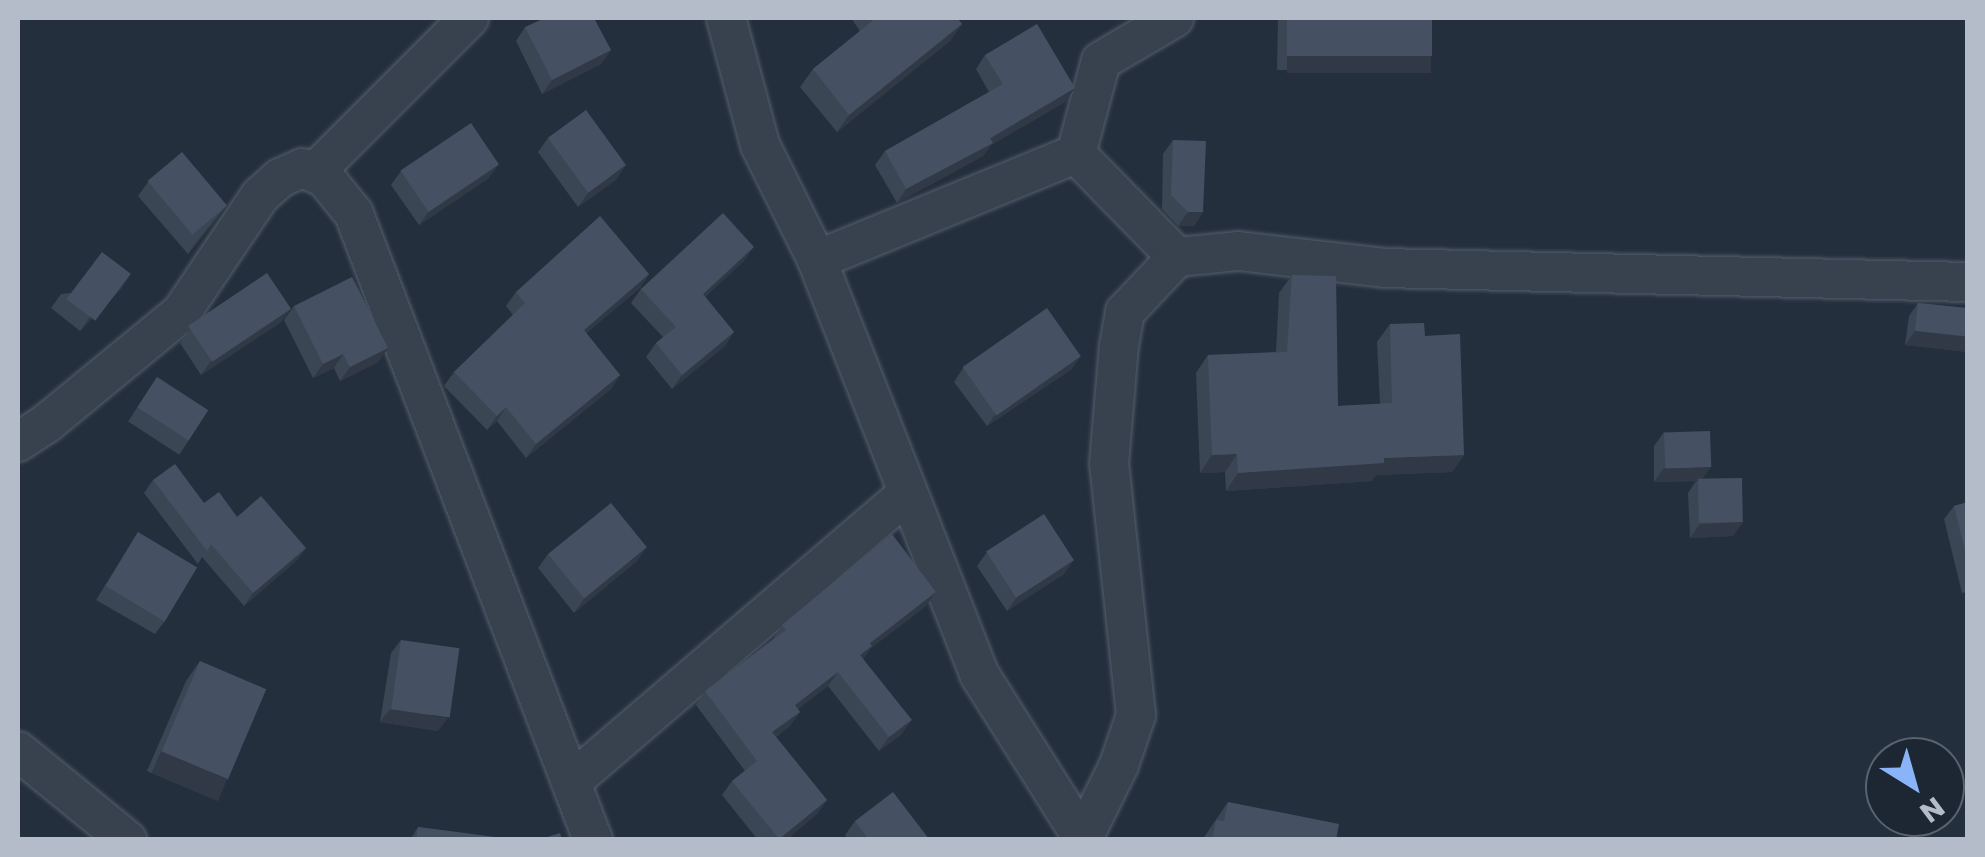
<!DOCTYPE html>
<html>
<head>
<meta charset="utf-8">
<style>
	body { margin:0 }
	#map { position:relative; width:1985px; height:857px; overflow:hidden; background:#242f3e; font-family:Poppins,sans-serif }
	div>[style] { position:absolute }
	.roads { filter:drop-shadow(0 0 2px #565f6c) drop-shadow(0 0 2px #565f6c) }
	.minor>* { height:38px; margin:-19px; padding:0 19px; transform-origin:19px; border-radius:19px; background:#38414e }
	.wall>* { inset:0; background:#3b4654; transform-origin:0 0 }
	.shaded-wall>* { inset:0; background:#303945; transform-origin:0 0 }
	.building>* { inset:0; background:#455162; transform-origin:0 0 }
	span { translate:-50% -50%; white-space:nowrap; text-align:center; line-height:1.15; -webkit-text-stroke:8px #1d2633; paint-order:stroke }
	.frame { position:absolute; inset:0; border:20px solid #b4bcc9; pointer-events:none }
	.north { position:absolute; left:1865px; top:737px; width:100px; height:100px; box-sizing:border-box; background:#1d2633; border:2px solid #59626f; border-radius:50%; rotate:143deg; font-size:28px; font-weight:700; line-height:40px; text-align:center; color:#b4bcc9 }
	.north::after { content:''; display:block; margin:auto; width:35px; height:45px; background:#8ab4f8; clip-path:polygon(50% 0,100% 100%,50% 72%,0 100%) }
</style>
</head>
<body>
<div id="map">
	<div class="roads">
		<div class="minor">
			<div style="left:726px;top:18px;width:131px;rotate:75deg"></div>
			<div style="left:760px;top:145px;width:128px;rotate:63.6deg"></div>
			<div style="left:817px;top:260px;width:445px;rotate:68.6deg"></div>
			<div style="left:979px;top:674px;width:193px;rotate:57.7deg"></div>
			<div style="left:1076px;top:154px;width:96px;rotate:-75deg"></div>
			<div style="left:1101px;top:61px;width:85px;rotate:-30.5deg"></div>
			<div style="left:315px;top:172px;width:218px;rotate:-45deg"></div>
			<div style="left:817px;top:260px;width:280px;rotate:-22.3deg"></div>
			<div style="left:1076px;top:154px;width:144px;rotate:45.6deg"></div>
			<div style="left:18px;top:442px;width:35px;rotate:-33deg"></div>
			<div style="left:47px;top:423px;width:173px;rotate:-39.4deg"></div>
			<div style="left:181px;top:313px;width:141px;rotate:-56deg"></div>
			<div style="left:260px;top:196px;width:27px;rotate:-42deg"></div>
			<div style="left:280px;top:178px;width:24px;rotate:-24deg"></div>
			<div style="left:302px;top:168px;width:25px;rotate:23deg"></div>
			<div style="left:325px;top:178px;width:46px;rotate:51.1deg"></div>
			<div style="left:354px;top:214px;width:670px;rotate:69.1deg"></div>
			<div style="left:18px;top:751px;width:141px;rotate:39.2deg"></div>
			<div style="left:571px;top:782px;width:441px;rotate:-40.6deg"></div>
			<div style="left:1082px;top:840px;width:84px;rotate:-63.7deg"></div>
			<div style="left:1119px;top:765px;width:53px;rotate:-71.2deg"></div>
			<div style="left:1136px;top:715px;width:252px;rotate:-96.1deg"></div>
			<div style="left:1109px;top:464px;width:118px;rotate:-85.2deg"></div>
			<div style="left:1119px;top:346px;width:35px;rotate:-80deg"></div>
			<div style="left:1125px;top:312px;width:76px;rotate:-46.6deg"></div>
			<div style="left:1177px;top:257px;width:61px;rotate:-5.6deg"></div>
			<div style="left:1238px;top:251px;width:147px;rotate:6.6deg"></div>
			<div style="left:1384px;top:268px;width:584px;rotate:1.37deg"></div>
		</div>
	</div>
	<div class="wall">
		<div style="clip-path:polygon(851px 18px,957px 18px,962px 24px,950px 41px,837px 132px,800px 87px,813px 69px,860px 31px)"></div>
		<div style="clip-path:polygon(1278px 18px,1432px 18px,1431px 56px,1422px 70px,1277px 70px)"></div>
		<div style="clip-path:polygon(525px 27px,611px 50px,601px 64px,542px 94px,516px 41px)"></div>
		<div style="clip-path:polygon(985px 55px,1075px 88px,1065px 102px,991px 145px,983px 156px,897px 203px,875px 165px,885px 151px,989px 92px,976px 69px)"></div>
		<div style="clip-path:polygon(548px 138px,617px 179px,578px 207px,538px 152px)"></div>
		<div style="clip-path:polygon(1173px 140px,1203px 212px,1194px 226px,1178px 226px,1162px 209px,1163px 154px)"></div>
		<div style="clip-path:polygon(401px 171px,489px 178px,419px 225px,391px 185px)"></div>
		<div style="clip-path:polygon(148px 182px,227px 205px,188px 254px,138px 196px)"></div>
		<div style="clip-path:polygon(744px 261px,705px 297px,734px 332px,725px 346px,672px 389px,646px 357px,656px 343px,663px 337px,631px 303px,641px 289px)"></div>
		<div style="clip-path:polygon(649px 274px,640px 288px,586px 333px,620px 375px,611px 389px,526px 458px,497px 421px,487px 430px,444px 386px,454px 372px,513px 315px,506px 306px,516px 292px)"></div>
		<div style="clip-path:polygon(1292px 275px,1338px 406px,1380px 404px,1377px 342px,1390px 324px,1425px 336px,1464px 455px,1452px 472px,1376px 475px,1372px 481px,1226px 491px,1225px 472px,1200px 473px,1196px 373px,1208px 355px,1276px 352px,1279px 293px)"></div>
		<div style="clip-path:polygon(122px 288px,80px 331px,51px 308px,61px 294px)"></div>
		<div style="clip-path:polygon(1918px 303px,1968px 308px,1968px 352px,1905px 345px,1909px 316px)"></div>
		<div style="clip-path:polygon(294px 306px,388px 348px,378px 362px,340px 381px,334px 368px,313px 378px,284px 320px)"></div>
		<div style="clip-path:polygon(291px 309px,281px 322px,201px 375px,180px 343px,190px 329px)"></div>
		<div style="clip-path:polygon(963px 368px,1072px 369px,987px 426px,954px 382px)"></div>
		<div style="left:157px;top:377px;width:61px;height:53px;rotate:33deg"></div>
		<div style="clip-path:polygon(1664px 432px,1703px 479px,1743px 522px,1733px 536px,1690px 538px,1688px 493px,1696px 481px,1654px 482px,1654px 446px)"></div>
		<div style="clip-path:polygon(153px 480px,237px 517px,306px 548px,297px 560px,244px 606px,202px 557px,198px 564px,144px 493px)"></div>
		<div style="clip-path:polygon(1968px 502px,1968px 592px,1962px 593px,1944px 519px,1954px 506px)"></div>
		<div style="clip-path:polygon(138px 532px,165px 621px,155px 634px,96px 600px)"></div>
		<div style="clip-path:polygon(987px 552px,1064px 574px,1007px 611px,977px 566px)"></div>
		<div style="clip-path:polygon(548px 554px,637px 561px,574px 613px,538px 568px)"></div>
		<div style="clip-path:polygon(926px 606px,871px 648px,863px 659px,902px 734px,879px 751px,828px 686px,798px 709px,800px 712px,790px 726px,776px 737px,827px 800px,817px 814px,786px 840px,758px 840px,722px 795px,732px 781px,745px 771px,696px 705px,705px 691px,773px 639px,782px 625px)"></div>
		<div style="clip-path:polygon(401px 640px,438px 731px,380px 722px,391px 653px)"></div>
		<div style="clip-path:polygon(200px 661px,213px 799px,147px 771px,186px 681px)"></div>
		<div style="clip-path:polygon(1228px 802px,1336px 840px,1202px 840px)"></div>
		<div style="clip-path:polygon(855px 821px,929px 839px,849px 840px,845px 835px)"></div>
		<div style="clip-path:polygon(418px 827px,518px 840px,410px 840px)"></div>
	</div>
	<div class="shaded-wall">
		<div style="clip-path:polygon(962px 24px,950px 41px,837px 132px,849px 115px)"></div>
		<div style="clip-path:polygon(611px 50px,601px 64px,542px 94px,552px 80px)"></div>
		<div style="left:1287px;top:56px;width:144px;height:17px"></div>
		<div style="clip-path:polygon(1075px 88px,1065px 102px,991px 145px,983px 156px,897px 203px,906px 189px)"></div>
		<div style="clip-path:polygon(499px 164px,489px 178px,419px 225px,429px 211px)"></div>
		<div style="clip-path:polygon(626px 165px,617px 179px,578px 207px,588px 193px)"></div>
		<div style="clip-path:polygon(227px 205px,217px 219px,188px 254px,198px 240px)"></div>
		<div style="clip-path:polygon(1188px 212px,1203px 212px,1194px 226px,1178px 226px)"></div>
		<div style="clip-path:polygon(754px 247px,744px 261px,693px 308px,703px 294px)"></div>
		<div style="clip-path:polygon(131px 274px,122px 288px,80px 331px,90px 317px)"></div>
		<div style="clip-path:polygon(649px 274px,640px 288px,574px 344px,584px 330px)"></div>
		<div style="clip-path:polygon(291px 309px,281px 322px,201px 375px,211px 361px)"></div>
		<div style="clip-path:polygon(1915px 331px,1968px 337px,1968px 352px,1905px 345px)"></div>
		<div style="clip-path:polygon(734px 332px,725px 346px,672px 389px,682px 375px)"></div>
		<div style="clip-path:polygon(388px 348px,378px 362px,340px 381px,350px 367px)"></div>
		<div style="clip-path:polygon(343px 354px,334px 368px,313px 378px,323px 364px)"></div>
		<div style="clip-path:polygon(1081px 356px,1072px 369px,987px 426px,997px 412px)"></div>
		<div style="clip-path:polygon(620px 375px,611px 389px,526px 458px,536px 444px)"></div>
		<div style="clip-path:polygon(506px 407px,497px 421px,487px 430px,497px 416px)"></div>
		<div style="clip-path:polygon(1237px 454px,1225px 472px,1200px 473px,1212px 455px)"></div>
		<div style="clip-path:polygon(1464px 455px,1452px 472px,1376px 475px,1372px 481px,1226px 491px,1238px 473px,1384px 458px)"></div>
		<div style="clip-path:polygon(1711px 467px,1701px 481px,1654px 482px,1664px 468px)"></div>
		<div style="clip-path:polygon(1743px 522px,1733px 536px,1690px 538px,1700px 524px)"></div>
		<div style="clip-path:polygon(647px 547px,637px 561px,574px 613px,584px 599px)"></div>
		<div style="clip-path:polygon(306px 548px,297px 560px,244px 606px,253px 593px)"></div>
		<div style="clip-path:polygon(1074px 560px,1064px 574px,1007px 611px,1017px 597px)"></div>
		<div style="clip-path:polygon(936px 592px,926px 606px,871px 648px,863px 660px,851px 669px,870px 643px)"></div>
		<div style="clip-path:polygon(838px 672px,828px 686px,785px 719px,795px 705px)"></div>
		<div style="clip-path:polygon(390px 709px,448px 718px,438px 731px,380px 722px)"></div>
		<div style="clip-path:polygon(800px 712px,790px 726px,762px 746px,772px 732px)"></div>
		<div style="clip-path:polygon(912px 720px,902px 734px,879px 751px,889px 737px)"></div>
		<div style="left:161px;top:751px;width:72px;height:24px;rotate:23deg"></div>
		<div style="clip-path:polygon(827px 800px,817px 814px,786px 840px,778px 840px)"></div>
	</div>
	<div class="building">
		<div style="clip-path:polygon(545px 18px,594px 18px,611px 50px,552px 80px,525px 27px)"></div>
		<div style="clip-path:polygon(876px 18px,957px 18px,962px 24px,849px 115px,813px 69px)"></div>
		<div style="left:1287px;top:18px;width:145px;height:38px"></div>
		<div style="clip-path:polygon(1037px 24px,1075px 88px,990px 138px,993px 143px,906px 189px,885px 151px,1003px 84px,985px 55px)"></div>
		<div style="left:586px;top:110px;width:68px;height:47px;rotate:54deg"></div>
		<div style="left:471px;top:123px;width:50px;height:85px;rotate:56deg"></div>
		<div style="clip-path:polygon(1173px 140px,1206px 141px,1203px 212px,1188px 212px,1171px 195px)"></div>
		<div style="left:182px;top:152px;width:70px;height:45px;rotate:50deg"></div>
		<div style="clip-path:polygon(723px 213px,754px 247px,703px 294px,734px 332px,682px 375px,656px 343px,676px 327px,641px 289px)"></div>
		<div style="clip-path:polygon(600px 216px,649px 274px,584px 330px,620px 375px,536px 444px,506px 407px,497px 416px,454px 372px,525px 303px,516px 292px)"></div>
		<div style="left:102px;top:252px;width:36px;height:59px;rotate:37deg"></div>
		<div style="left:267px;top:273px;width:43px;height:95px;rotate:56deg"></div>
		<div style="clip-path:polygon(1292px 275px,1336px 276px,1338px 406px,1392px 403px,1390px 324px,1424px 323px,1425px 336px,1460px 334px,1464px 455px,1384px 458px,1384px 463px,1238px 473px,1237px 454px,1212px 455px,1208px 355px,1287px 352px)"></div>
		<div style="clip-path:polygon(352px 277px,388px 348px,350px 367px,343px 354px,323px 364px,294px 306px)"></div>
		<div style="left:1918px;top:303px;width:50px;height:28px;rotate:6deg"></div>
		<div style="left:1047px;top:308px;width:59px;height:103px;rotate:55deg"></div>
		<div style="left:157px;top:377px;width:61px;height:36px;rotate:33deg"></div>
		<div style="left:1710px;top:431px;width:36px;height:46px;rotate:88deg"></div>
		<div style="clip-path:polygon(175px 464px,204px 503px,219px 492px,237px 517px,261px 496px,306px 548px,253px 593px,211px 544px,207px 551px,153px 480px)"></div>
		<div style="left:1742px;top:478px;width:44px;height:44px;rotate:89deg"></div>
		<div style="clip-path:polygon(1968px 502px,1968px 562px,1954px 506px)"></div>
		<div style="left:611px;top:503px;width:57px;height:81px;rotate:51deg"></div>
		<div style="left:1044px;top:514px;width:55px;height:69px;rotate:57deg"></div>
		<div style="left:138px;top:532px;width:69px;height:63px;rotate:31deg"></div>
		<div style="clip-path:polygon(892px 534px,936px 592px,870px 643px,872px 646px,860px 655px,912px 720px,889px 737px,838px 672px,795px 705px,800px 712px,772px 732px,827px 800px,779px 839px,732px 781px,757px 761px,705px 691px,786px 630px,782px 625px)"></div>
		<div style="left:401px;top:640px;width:59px;height:70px;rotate:8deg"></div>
		<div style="left:200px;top:661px;width:72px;height:98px;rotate:23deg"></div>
		<div style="clip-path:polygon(893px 792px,929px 839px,928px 840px,869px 840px,855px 821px)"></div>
		<div style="clip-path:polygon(1228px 802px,1339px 824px,1336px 840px,1212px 840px,1216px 820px,1224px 821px)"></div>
		<div style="clip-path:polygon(418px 827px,518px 840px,416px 840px)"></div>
		<div style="clip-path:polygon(560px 833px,562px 840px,538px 840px)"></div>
	</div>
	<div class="frame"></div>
	<div class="north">N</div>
</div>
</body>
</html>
